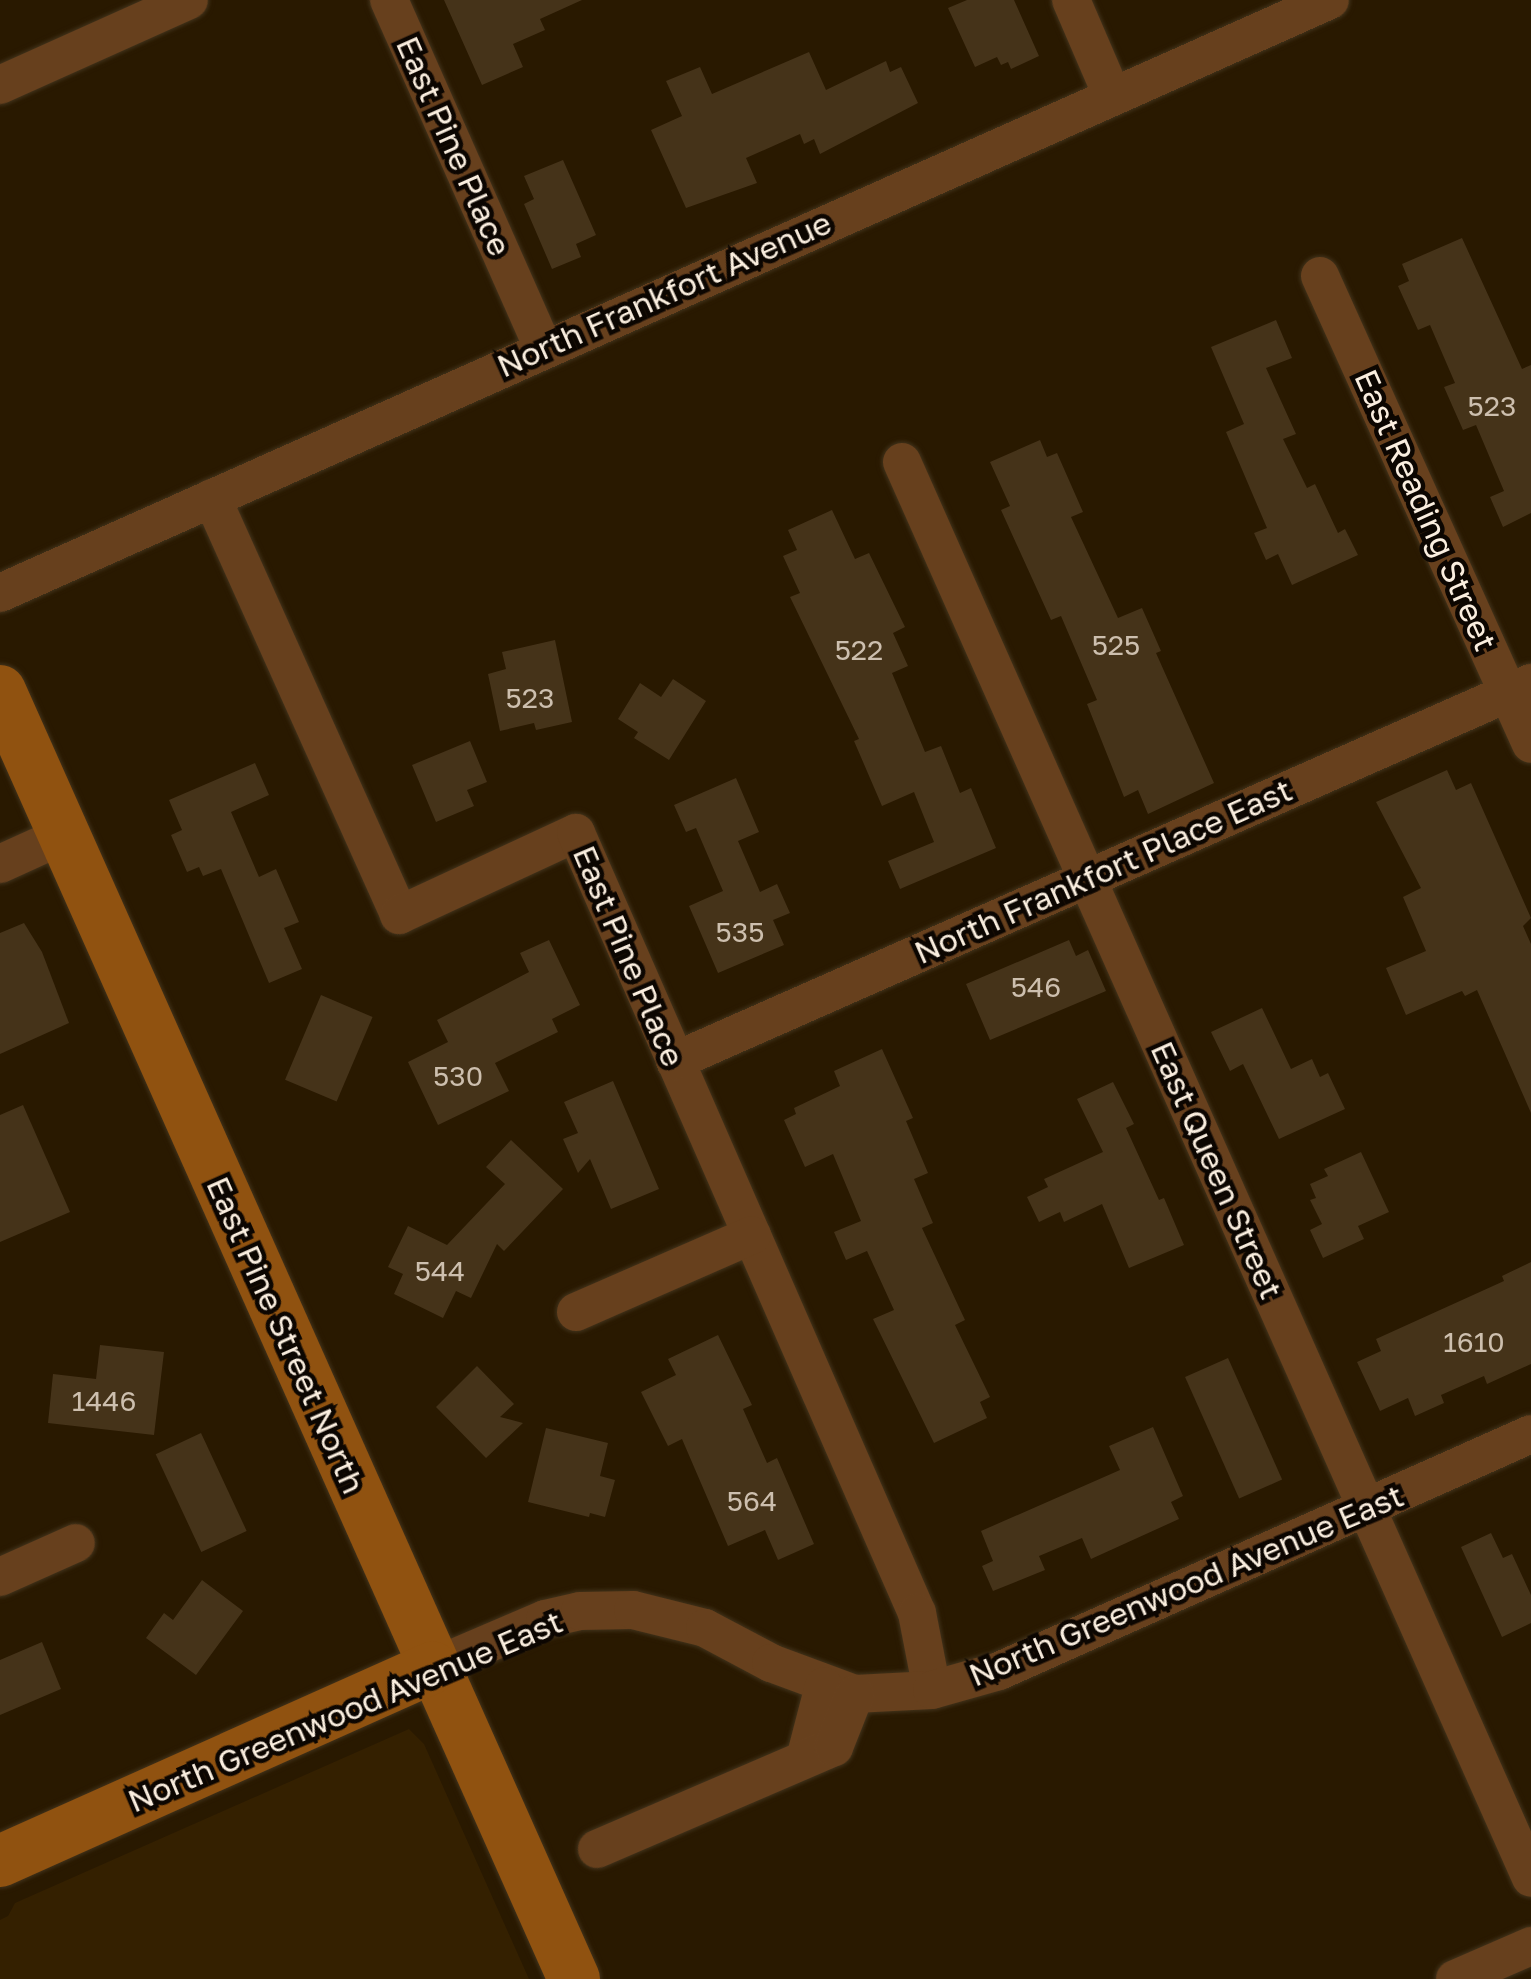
<!DOCTYPE html>
<html>
<head>
<meta charset="utf-8">
<style>
	body { margin:0 }
	#map { position:relative; width:1531px; height:1979px; overflow:hidden; background:#291900; font-family:"Golos Text",sans-serif }
	div>[style] { position:absolute }
	.built>* { inset:0; background:#342000 }
	.building>* { inset:0; background:#453319; transform-origin:0 0 }
	.roads { filter:drop-shadow(0 0 2px #42331b) drop-shadow(0 0 2px #42331b) }
	.street>* { height:38px; margin:-19px; padding:0 19px; transform-origin:19px; border-radius:19px; background:#67401d }
	.secondary>* { height:52px; margin:-26px; padding:0 26px; transform-origin:26px; border-radius:26px; background:#905210 }
	span { translate:-50% -50%; white-space:nowrap; text-align:center; line-height:1.15; -webkit-text-stroke:9px #0c0601; paint-order:stroke }
	.number-label { font-size:28px; color:#cdbfae }
	.number-label span { -webkit-text-stroke-width:0 }
	.street-label { font-size:32px; color:#faeedf }
</style>
</head>
<body>
<div id="map">
	<div class="built">
		<div style="clip-path:polygon(409px 1729px,424px 1744px,529px 1979px,0 1979px,0 1920px,8px 1916px,15px 1903px)"></div>
	</div>
	<div class="building">
		<div style="clip-path:polygon(444px 0,582px 0,540px 19px,545px 30px,513px 44px,523px 67px,482px 85px)"></div>
		<div style="clip-path:polygon(967px 0,1014px 0,1039px 56px,1011px 69px,1008px 62px,1001px 65px,997px 57px,975px 67px,948px 8px)"></div>
		<div style="clip-path:polygon(809px 52px,826px 90px,886px 61px,890px 72px,901px 67px,918px 103px,820px 154px,814px 139px,804px 144px,800px 134px,746px 158px,757px 183px,686px 208px,651px 130px,682px 116px,666px 81px,700px 67px,712px 94px)"></div>
		<div style="clip-path:polygon(563px 160px,596px 235px,576px 244px,581px 257px,552px 269px,524px 204px,534px 199px,524px 176px)"></div>
		<div style="clip-path:polygon(1462px 238px,1522px 369px,1531px 365px,1531px 513px,1503px 527px,1490px 497px,1504px 491px,1476px 425px,1463px 430px,1444px 387px,1455px 383px,1430px 325px,1418px 330px,1398px 286px,1409px 281px,1402px 264px)"></div>
		<div style="clip-path:polygon(1276px 320px,1292px 358px,1266px 368px,1296px 434px,1283px 439px,1307px 488px,1315px 484px,1338px 533px,1345px 529px,1358px 555px,1292px 585px,1278px 554px,1266px 560px,1254px 533px,1267px 528px,1226px 432px,1244px 424px,1211px 347px)"></div>
		<div style="clip-path:polygon(1040px 440px,1047px 457px,1057px 453px,1083px 512px,1071px 517px,1118px 618px,1142px 608px,1161px 651px,1156px 653px,1214px 783px,1148px 814px,1138px 790px,1124px 797px,1087px 704px,1097px 700px,1061px 616px,1051px 620px,1001px 510px,1010px 506px,990px 462px)"></div>
		<div style="clip-path:polygon(832px 510px,855px 559px,869px 553px,905px 627px,893px 633px,908px 666px,892px 673px,925px 752px,941px 746px,960px 793px,971px 788px,996px 848px,900px 889px,888px 861px,934px 842px,914px 792px,882px 806px,854px 741px,859px 739px,790px 597px,800px 593px,783px 556px,797px 550px,788px 530px)"></div>
		<div style="clip-path:polygon(555px 640px,572px 722px,536px 730px,534px 723px,500px 731px,488px 674px,506px 669px,502px 652px)"></div>
		<div style="clip-path:polygon(673px 679px,706px 701px,669px 760px,634px 738px,638px 732px,618px 719px,640px 683px,661px 697px)"></div>
		<div style="clip-path:polygon(470px 741px,487px 782px,467px 790px,474px 806px,436px 822px,412px 765px)"></div>
		<div style="clip-path:polygon(255px 763px,269px 795px,231px 812px,259px 877px,276px 869px,299px 922px,284px 928px,302px 969px,269px 983px,221px 869px,203px 876px,199px 867px,187px 872px,171px 835px,182px 830px,169px 800px)"></div>
		<div style="clip-path:polygon(1447px 770px,1456px 790px,1471px 783px,1531px 918px,1523px 926px,1531px 944px,1531px 1113px,1477px 990px,1465px 996px,1462px 991px,1406px 1015px,1386px 968px,1426px 951px,1403px 897px,1421px 888px,1376px 802px)"></div>
		<div style="clip-path:polygon(736px 778px,759px 832px,738px 841px,760px 892px,777px 884px,790px 913px,773px 920px,784px 945px,718px 973px,689px 906px,723px 891px,696px 828px,686px 832px,674px 805px)"></div>
		<div style="clip-path:polygon(24px 923px,42px 952px,69px 1023px,0 1054px,0 933px)"></div>
		<div style="clip-path:polygon(549px 940px,580px 1005px,552px 1019px,558px 1032px,495px 1063px,509px 1091px,438px 1125px,408px 1062px,448px 1042px,437px 1020px,529px 972px,520px 953px)"></div>
		<div style="clip-path:polygon(1069px 940px,1076px 956px,1088px 950px,1106px 991px,990px 1040px,966px 984px)"></div>
		<div style="left:321px;top:995px;width:56px;height:92px;rotate:23deg"></div>
		<div style="clip-path:polygon(1262px 1008px,1291px 1069px,1312px 1059px,1320px 1077px,1328px 1073px,1345px 1109px,1279px 1139px,1243px 1064px,1230px 1071px,1211px 1032px)"></div>
		<div style="clip-path:polygon(882px 1049px,913px 1118px,906px 1121px,928px 1173px,914px 1179px,933px 1223px,922px 1228px,965px 1320px,955px 1325px,990px 1397px,980px 1402px,987px 1418px,934px 1443px,873px 1319px,894px 1310px,867px 1251px,846px 1260px,834px 1232px,861px 1221px,833px 1154px,805px 1167px,784px 1120px,796px 1114px,794px 1108px,840px 1086px,834px 1071px)"></div>
		<div style="clip-path:polygon(613px 1081px,659px 1189px,611px 1209px,590px 1159px,578px 1173px,563px 1139px,578px 1133px,564px 1102px)"></div>
		<div style="clip-path:polygon(1113px 1082px,1134px 1124px,1126px 1128px,1159px 1200px,1164px 1198px,1184px 1245px,1129px 1268px,1102px 1204px,1064px 1222px,1060px 1212px,1039px 1222px,1027px 1197px,1048px 1187px,1044px 1179px,1103px 1152px,1077px 1099px)"></div>
		<div style="clip-path:polygon(23px 1105px,70px 1212px,0 1242px,0 1115px)"></div>
		<div style="clip-path:polygon(511px 1140px,563px 1189px,504px 1251px,497px 1244px,471px 1298px,456px 1291px,443px 1318px,394px 1294px,403px 1274px,388px 1267px,408px 1226px,447px 1245px,505px 1184px,486px 1167px)"></div>
		<div style="clip-path:polygon(1361px 1152px,1389px 1212px,1358px 1226px,1364px 1239px,1323px 1258px,1310px 1230px,1322px 1224px,1310px 1200px,1316px 1198px,1310px 1184px,1328px 1176px,1324px 1169px)"></div>
		<div style="clip-path:polygon(1531px 1262px,1531px 1364px,1487px 1384px,1484px 1376px,1441px 1395px,1444px 1403px,1415px 1416px,1408px 1398px,1380px 1411px,1357px 1362px,1381px 1351px,1376px 1339px,1504px 1281px,1502px 1276px)"></div>
		<div style="clip-path:polygon(718px 1335px,752px 1405px,743px 1409px,767px 1463px,777px 1458px,814px 1544px,778px 1560px,765px 1530px,728px 1546px,682px 1439px,668px 1446px,641px 1392px,676px 1375px,668px 1359px)"></div>
		<div style="clip-path:polygon(100px 1345px,164px 1352px,154px 1435px,48px 1423px,53px 1374px,96px 1379px)"></div>
		<div style="left:1228px;top:1358px;width:133px;height:47px;rotate:66deg"></div>
		<div style="clip-path:polygon(477px 1366px,514px 1404px,500px 1417px,523px 1423px,486px 1458px,436px 1407px)"></div>
		<div style="clip-path:polygon(1153px 1427px,1183px 1496px,1171px 1502px,1179px 1519px,1091px 1559px,1082px 1538px,1039px 1556px,1045px 1570px,993px 1591px,982px 1566px,993px 1561px,981px 1531px,1120px 1470px,1109px 1446px)"></div>
		<div style="clip-path:polygon(546px 1428px,608px 1443px,600px 1476px,615px 1480px,605px 1517px,590px 1513px,589px 1517px,528px 1502px)"></div>
		<div style="left:201px;top:1433px;width:108px;height:50px;rotate:65deg"></div>
		<div style="clip-path:polygon(1491px 1533px,1503px 1558px,1512px 1554px,1531px 1595px,1531px 1623px,1502px 1637px,1461px 1547px)"></div>
		<div style="clip-path:polygon(202px 1580px,243px 1611px,196px 1675px,146px 1638px,164px 1613px,173px 1620px)"></div>
		<div style="clip-path:polygon(42px 1642px,61px 1689px,0 1715px,0 1660px)"></div>
	</div>
	<div class="roads">
		<div class="street">
			<div style="left:389px;top:0;width:381px;rotate:66.1deg"></div>
			<div style="left:1071px;top:0;width:103px;rotate:66.7deg"></div>
			<div style="left:0;top:85px;width:207px;rotate:-24.2deg"></div>
			<div style="left:1320px;top:276px;width:513px;rotate:65.73deg"></div>
			<div style="left:902px;top:462px;width:1549px;rotate:66.05deg"></div>
			<div style="left:212px;top:498px;width:457px;rotate:65.8deg"></div>
			<div style="left:399px;top:915px;width:195px;rotate:-24.9deg"></div>
			<div style="left:576px;top:833px;width:851px;rotate:66.39deg"></div>
			<div style="left:917px;top:1613px;width:78px;rotate:79deg"></div>
			<div style="left:0;top:593px;width:1456px;rotate:-24.03deg"></div>
			<div style="left:0;top:864px;width:70px;rotate:-24.4deg"></div>
			<div style="left:675px;top:1061px;width:936px;rotate:-23.83deg"></div>
			<div style="left:576px;top:1312px;width:192px;rotate:-23.6deg"></div>
			<div style="left:0;top:1577px;width:83px;rotate:-24.1deg"></div>
			<div style="left:433px;top:1667px;width:122px;rotate:-23.2deg"></div>
			<div style="left:545px;top:1619px;width:36px;rotate:-13deg"></div>
			<div style="left:580px;top:1611px;width:53px;rotate:-1.1deg"></div>
			<div style="left:633px;top:1610px;width:74px;rotate:14deg"></div>
			<div style="left:705px;top:1628px;width:75px;rotate:27.9deg"></div>
			<div style="left:771px;top:1663px;width:90px;rotate:20.3deg"></div>
			<div style="left:855px;top:1694px;width:77px;rotate:-3deg"></div>
			<div style="left:932px;top:1690px;width:70px;rotate:-15.8deg"></div>
			<div style="left:999px;top:1671px;width:582px;rotate:-24.01deg"></div>
			<div style="left:806px;top:1755px;width:71px;rotate:-75.4deg"></div>
			<div style="left:597px;top:1849px;width:258px;rotate:-23.3deg"></div>
			<div style="left:834px;top:1747px;width:57px;rotate:-68.4deg"></div>
			<div style="left:1455px;top:1979px;width:83px;rotate:-23.5deg"></div>
		</div>
		<div class="secondary">
			<div style="left:0;top:691px;width:1410px;rotate:65.98deg"></div>
			<div style="left:0;top:1861px;width:474px;rotate:-24.1deg"></div>
		</div>
	</div>
	<div class="number-label">
		<span style="left:1492px;top:406px">523</span>
		<span style="left:1116px;top:645px">525</span>
		<span style="left:859px;top:650px">522</span>
		<span style="left:530px;top:698px">523</span>
		<span style="left:740px;top:932px">535</span>
		<span style="left:1036px;top:987px">546</span>
		<span style="left:458px;top:1076px">530</span>
		<span style="left:440px;top:1271px">544</span>
		<span style="left:1474px;top:1342px">1610</span>
		<span style="left:104px;top:1401px">1446</span>
		<span style="left:752px;top:1501px">564</span>
	</div>
	<div class="street-label">
		<span style="left:454px;top:146px;rotate:66deg">East Pine Place</span>
		<span style="left:664px;top:294px;rotate:-24deg">North Frankfort Avenue</span>
		<span style="left:1426px;top:510px;rotate:66deg">East Reading Street</span>
		<span style="left:1103px;top:871px;rotate:-24deg">North Frankfort Place East</span>
		<span style="left:629px;top:956px;rotate:67deg">East Pine Place</span>
		<span style="left:1217px;top:1170px;rotate:66deg">East Queen Street</span>
		<span style="left:286px;top:1335px;rotate:66deg">East Pine Street North</span>
		<span style="left:1186px;top:1585px;rotate:-23deg">North Greenwood Avenue East</span>
		<span style="left:345px;top:1711px;rotate:-23deg">North Greenwood Avenue East</span>
	</div>
</div>
</body>
</html>
